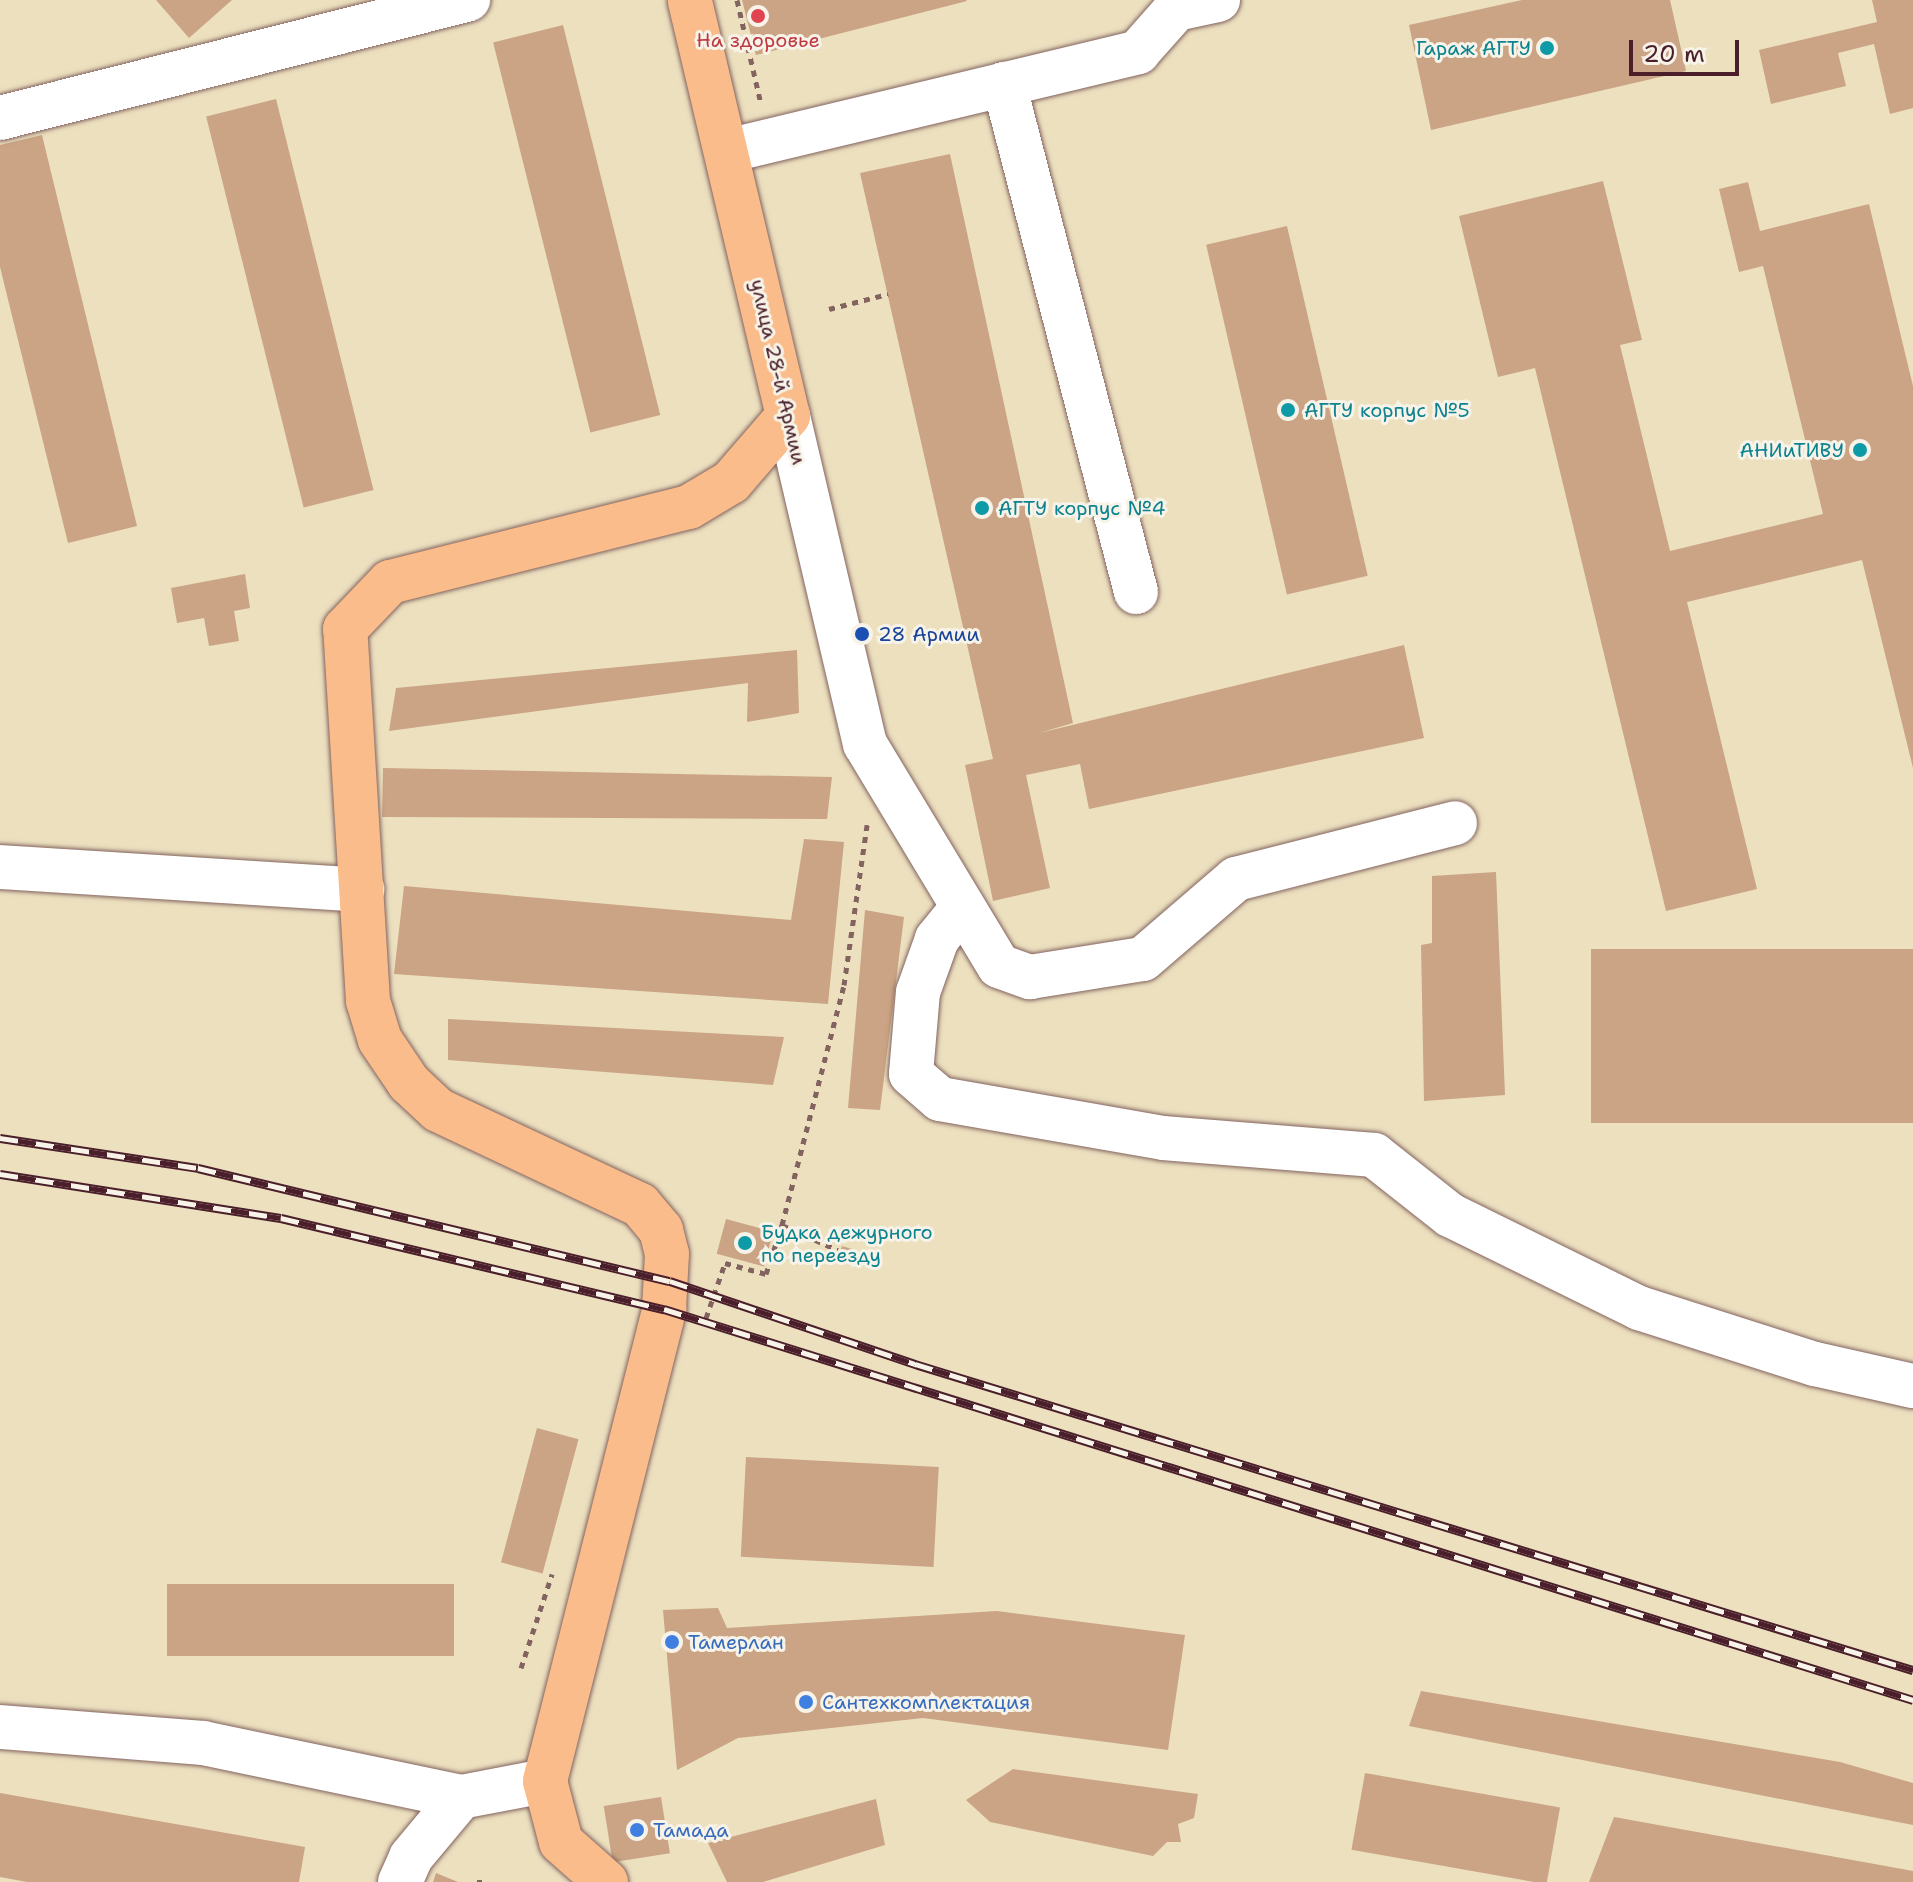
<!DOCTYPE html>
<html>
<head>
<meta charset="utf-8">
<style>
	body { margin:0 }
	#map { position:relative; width:1913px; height:1882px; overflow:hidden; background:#ece0bf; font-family:"Shantell Sans",sans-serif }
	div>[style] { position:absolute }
	.building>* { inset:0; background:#caa484; transform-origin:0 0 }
	.path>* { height:5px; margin-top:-2.5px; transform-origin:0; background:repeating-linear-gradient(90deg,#83635f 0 6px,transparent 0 12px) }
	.roads { filter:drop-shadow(0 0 2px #83635f) drop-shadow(0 0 2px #83635f) }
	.minor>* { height:44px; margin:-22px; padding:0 22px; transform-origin:22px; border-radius:22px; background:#fff }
	.major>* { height:44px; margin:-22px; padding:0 22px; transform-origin:22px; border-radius:22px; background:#f9bc8a }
	.rail>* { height:9px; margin-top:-4.5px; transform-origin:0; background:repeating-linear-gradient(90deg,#f7f3e8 0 18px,#4a1f2b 0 36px); box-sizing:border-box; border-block:2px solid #4a1f2b }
	.dots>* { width:22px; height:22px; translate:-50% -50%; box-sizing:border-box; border:4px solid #f7f3e8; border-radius:50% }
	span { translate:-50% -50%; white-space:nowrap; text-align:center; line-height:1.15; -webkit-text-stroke:6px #f7f3e8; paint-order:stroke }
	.health-label { font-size:20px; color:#be3a42 }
	.culture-label { font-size:20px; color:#0d838f }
	.right { translate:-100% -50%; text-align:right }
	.left { translate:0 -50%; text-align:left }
	.street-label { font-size:20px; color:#4a1f2b }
	.transit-label { font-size:20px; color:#164399 }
	.shop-label { font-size:20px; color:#366cbe }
	.scale { position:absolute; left:1629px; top:40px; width:110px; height:36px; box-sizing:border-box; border:4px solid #4a1f2b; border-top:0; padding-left:10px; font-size:24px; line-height:28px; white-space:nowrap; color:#4a1f2b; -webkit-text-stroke:6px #f7f3e8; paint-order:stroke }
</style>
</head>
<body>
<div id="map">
	<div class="building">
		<div style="clip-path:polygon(156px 0,232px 0,189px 38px)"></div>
		<div style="clip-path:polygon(742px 0,966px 0,967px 1px,756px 55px)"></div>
		<div style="clip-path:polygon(1522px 0,1670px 0,1686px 71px,1431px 130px,1409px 25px)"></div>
		<div style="clip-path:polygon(1872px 0,1913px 0,1913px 108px,1890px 114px,1874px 44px,1838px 53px,1846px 86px,1771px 104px,1759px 50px,1877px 22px)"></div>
		<div style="left:563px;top:25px;width:402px;height:72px;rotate:76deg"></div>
		<div style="left:276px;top:99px;width:403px;height:72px;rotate:76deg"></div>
		<div style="clip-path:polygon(42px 135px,137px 526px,68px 543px,0 267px,0 145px)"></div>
		<div style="clip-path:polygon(950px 154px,1073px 723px,1039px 733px,1404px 645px,1424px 738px,1089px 809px,1080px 764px,1026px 775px,1050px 888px,993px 901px,965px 765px,993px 759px,860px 173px)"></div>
		<div style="clip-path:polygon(1603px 181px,1642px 340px,1620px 345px,1670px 551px,1823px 514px,1763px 266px,1739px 272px,1719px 189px,1748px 182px,1760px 231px,1869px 204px,1913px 386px,1913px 768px,1862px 560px,1687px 602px,1757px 889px,1666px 911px,1535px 368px,1498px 377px,1459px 216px)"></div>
		<div style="left:1287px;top:226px;width:359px;height:83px;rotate:77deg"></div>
		<div style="clip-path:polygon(245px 574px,250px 608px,234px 611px,239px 641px,209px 646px,204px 618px,177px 623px,171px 588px)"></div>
		<div style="clip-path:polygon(797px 650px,799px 713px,747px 722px,748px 683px,389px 731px,396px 688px)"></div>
		<div style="clip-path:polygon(383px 768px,832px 777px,827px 819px,382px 817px)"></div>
		<div style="clip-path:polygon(804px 839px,844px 842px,828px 1004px,394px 974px,404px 886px,791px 920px)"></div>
		<div style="clip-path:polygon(1496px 872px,1505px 1095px,1424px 1101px,1421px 945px,1432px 943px,1432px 876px)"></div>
		<div style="clip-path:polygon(865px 910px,904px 917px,880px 1110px,848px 1108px)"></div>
		<div style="left:1913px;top:949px;width:174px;height:322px;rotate:90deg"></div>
		<div style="clip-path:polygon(448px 1019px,784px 1037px,773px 1085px,448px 1060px)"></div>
		<div style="left:726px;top:1219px;width:49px;height:36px;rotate:15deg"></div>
		<div style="clip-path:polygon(842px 1246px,852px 1249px,848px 1260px,838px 1258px)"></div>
		<div style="left:537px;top:1428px;width:43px;height:139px;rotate:15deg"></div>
		<div style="left:746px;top:1457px;width:193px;height:100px;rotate:3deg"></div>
		<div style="left:167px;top:1584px;width:287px;height:72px"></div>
		<div style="clip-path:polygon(718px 1608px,727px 1628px,997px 1611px,1185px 1635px,1168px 1750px,923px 1718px,738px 1738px,677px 1770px,663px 1610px)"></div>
		<div style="clip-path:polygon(1421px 1691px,1840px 1762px,1913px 1783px,1913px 1825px,1409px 1726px)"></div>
		<div style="clip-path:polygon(1013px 1769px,1198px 1794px,1194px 1818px,1178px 1824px,1181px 1842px,1167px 1842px,1153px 1856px,990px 1822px,966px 1800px)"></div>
		<div style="left:1365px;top:1773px;width:198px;height:78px;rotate:10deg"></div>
		<div style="clip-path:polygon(0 1793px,305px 1847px,299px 1882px,27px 1882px,0 1877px)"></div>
		<div style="left:661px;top:1797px;width:57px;height:58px;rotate:81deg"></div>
		<div style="clip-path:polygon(876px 1799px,885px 1845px,763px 1882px,727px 1882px,708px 1843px)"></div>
		<div style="clip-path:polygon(1614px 1817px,1913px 1871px,1913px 1882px,1589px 1882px)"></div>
		<div style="clip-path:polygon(436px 1873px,458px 1882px,433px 1882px)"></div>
	</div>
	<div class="path">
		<div style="left:737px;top:0;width:107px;rotate:77deg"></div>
		<div style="left:829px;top:309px;width:61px;rotate:-14.3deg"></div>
		<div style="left:782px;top:1225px;width:61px;rotate:24.1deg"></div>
		<div style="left:706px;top:1318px;width:58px;rotate:-70.9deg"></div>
		<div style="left:725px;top:1263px;width:42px;rotate:15deg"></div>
		<div style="left:766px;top:1274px;width:52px;rotate:-71.9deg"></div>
		<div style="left:782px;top:1225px;width:248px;rotate:-75.5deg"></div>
		<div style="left:844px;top:985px;width:162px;rotate:-81.8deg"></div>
		<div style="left:521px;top:1668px;width:99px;rotate:-71.7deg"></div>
		<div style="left:477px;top:1882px;width:5px"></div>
	</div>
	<div class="roads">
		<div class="minor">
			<div style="left:1004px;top:84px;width:525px;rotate:75.43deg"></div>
			<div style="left:0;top:118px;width:483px;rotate:-14.2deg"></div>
			<div style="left:727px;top:151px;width:423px;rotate:-13.5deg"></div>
			<div style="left:1138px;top:52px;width:57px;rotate:-48.5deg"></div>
			<div style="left:1176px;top:9px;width:43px;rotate:-12.1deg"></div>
			<div style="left:788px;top:416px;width:337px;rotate:76.8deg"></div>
			<div style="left:865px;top:744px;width:259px;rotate:58.9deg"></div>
			<div style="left:999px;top:966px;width:33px;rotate:20deg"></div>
			<div style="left:1030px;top:977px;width:114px;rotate:-9.1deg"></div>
			<div style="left:1143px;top:959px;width:123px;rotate:-40.7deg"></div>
			<div style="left:1236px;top:879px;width:226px;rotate:-14.3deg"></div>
			<div style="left:0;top:867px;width:363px;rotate:3.6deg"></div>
			<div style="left:962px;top:908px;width:40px;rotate:129deg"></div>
			<div style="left:937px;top:939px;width:56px;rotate:109.7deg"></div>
			<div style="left:918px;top:992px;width:82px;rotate:94.9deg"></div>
			<div style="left:911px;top:1074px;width:38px;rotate:41deg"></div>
			<div style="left:940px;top:1099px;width:226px;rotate:9.9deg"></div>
			<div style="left:1163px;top:1138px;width:212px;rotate:4.6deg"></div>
			<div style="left:1374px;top:1155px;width:97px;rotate:38.3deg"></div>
			<div style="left:1450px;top:1215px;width:211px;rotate:26.2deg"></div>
			<div style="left:1639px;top:1308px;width:185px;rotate:17.7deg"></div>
			<div style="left:1815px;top:1364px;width:100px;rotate:12.7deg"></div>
			<div style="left:0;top:1727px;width:204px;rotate:4.5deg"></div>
			<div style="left:203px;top:1743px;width:264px;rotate:11.8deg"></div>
			<div style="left:400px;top:1882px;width:27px;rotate:-66deg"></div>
			<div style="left:411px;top:1857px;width:78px;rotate:-50.2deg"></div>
			<div style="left:461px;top:1797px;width:86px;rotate:-10.8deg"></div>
		</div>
		<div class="major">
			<div style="left:606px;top:1882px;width:60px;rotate:-138.4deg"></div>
			<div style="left:561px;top:1842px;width:63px;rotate:-104.7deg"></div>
			<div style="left:545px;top:1781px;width:487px;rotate:-75.8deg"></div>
			<div style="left:664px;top:1309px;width:55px;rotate:-86.9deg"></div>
			<div style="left:667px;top:1254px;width:25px;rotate:-104deg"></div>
			<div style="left:661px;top:1230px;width:33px;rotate:-130deg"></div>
			<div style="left:640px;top:1205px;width:223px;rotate:-154.8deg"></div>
			<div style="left:438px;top:1110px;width:40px;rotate:-137deg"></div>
			<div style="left:409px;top:1083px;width:52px;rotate:-124deg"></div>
			<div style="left:380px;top:1040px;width:41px;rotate:-107.1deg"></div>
			<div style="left:368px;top:1001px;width:373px;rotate:-93.5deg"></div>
			<div style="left:345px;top:629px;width:65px;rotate:-46.2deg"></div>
			<div style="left:390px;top:582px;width:308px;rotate:-14.1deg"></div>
			<div style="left:689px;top:507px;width:49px;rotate:-30.8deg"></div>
			<div style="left:731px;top:482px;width:87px;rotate:-49.2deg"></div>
			<div style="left:788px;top:416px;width:427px;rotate:-103.3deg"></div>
		</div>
	</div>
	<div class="rail">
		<div style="left:0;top:1138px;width:200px;rotate:8.6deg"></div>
		<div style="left:198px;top:1168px;width:485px;rotate:13.5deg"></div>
		<div style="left:670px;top:1281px;width:259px;rotate:18.7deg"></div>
		<div style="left:915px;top:1364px;width:1044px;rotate:17.05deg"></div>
		<div style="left:0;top:1174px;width:284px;rotate:8.9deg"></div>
		<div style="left:281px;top:1218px;width:394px;rotate:13.4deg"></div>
		<div style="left:664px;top:1309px;width:1309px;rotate:17.38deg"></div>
	</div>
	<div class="dots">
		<div style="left:758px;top:16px;background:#e0444e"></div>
		<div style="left:1547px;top:48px;background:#0f9aa8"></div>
		<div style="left:1288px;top:410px;background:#0f9aa8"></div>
		<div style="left:1860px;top:450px;background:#0f9aa8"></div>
		<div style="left:982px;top:508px;background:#0f9aa8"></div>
		<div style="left:862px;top:634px;background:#1a4fb4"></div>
		<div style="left:745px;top:1243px;background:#0f9aa8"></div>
		<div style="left:672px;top:1642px;background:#3f7fe0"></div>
		<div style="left:806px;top:1702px;background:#3f7fe0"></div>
		<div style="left:637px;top:1830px;background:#3f7fe0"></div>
	</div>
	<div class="health-label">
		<span style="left:758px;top:40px">На здоровье</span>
	</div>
	<div class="culture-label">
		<span class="right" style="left:1531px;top:48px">Гараж АГТУ</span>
		<span class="left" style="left:1304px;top:410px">АГТУ корпус №5</span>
		<span class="right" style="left:1844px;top:450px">АНИиТИВУ</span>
		<span class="left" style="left:998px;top:508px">АГТУ корпус №4</span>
		<span class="left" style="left:761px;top:1244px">Будка дежурного<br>по переезду</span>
	</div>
	<div class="street-label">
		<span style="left:778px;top:372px;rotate:77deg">улица 28-й Армии</span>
	</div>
	<div class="transit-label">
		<span class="left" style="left:878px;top:634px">28 Армии</span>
	</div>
	<div class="shop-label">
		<span class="left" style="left:688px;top:1642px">Тамерлан</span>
		<span class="left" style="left:822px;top:1702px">Сантехкомплектация</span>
		<span class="left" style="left:653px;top:1830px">Тамада</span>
	</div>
	<div class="scale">20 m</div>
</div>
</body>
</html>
